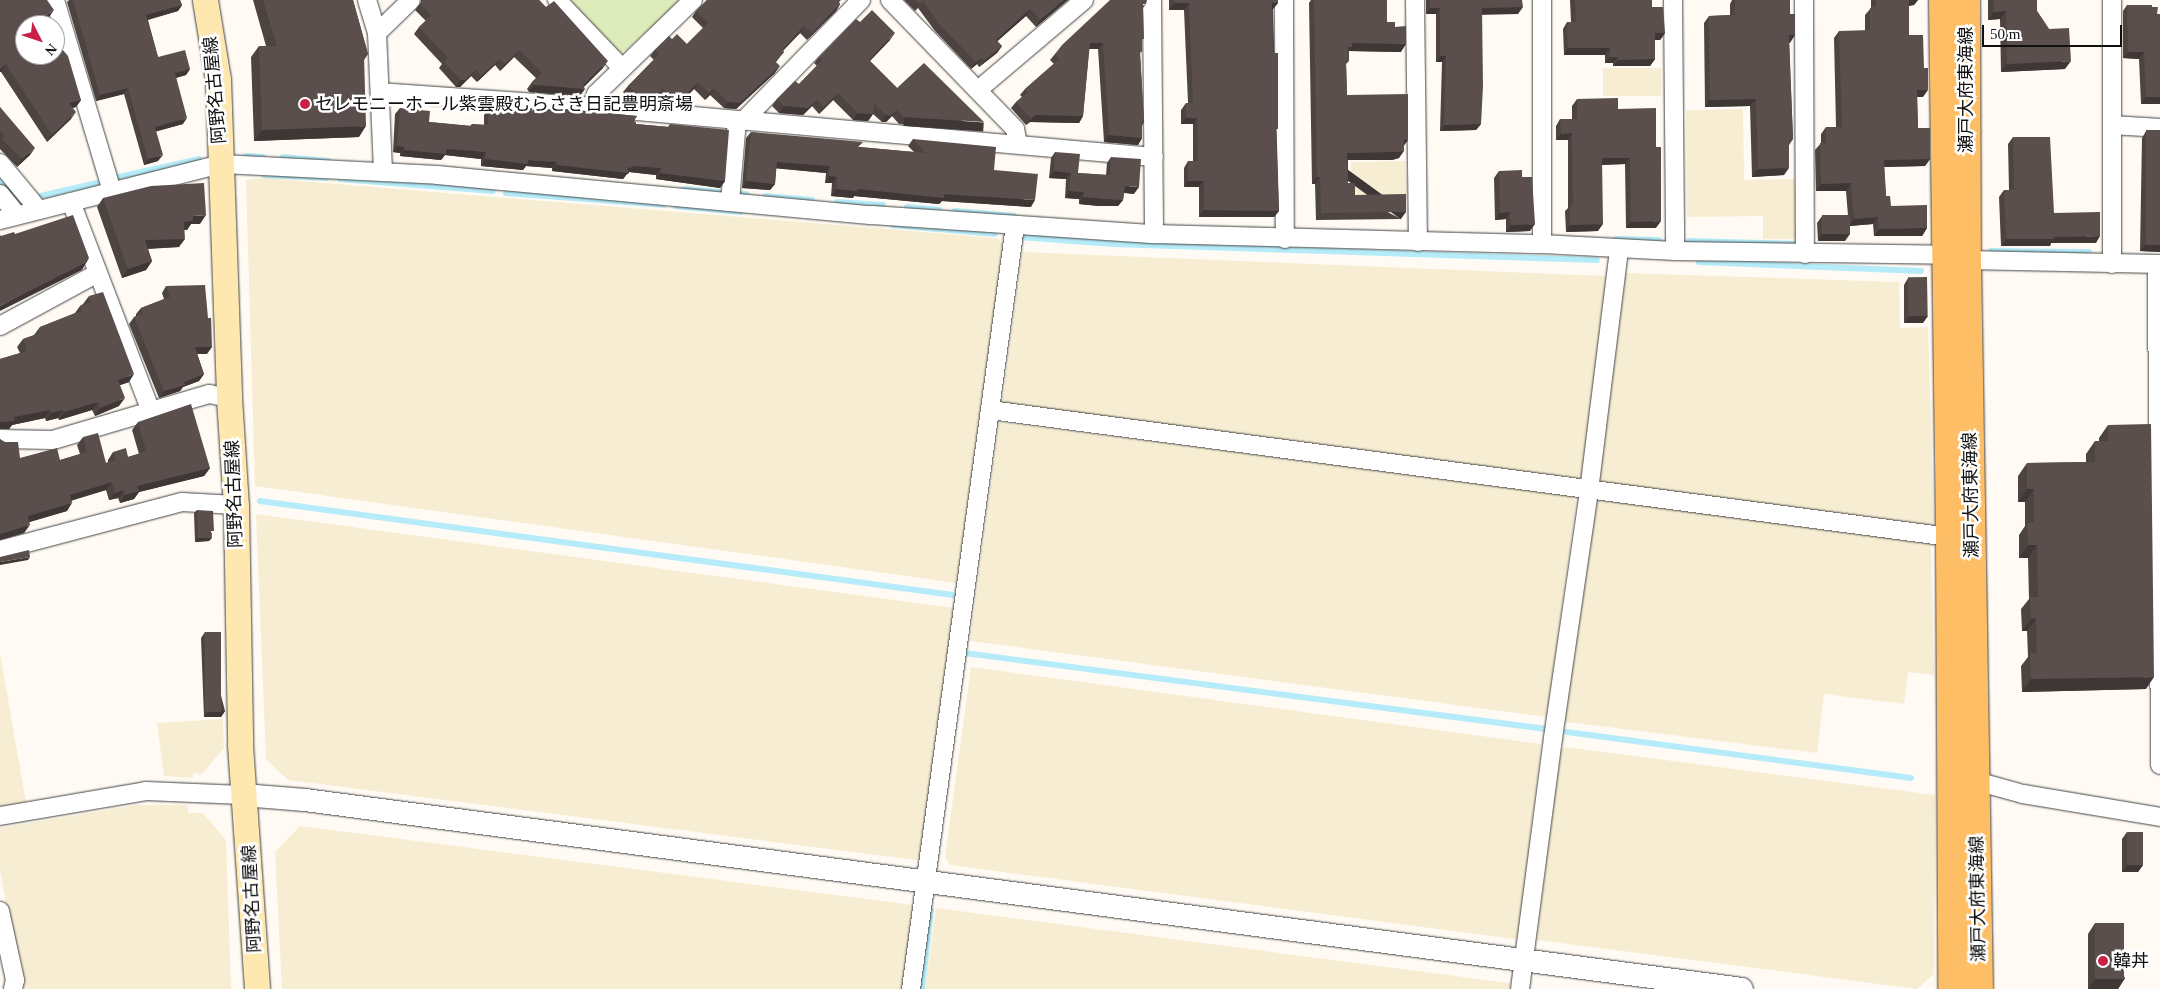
<!DOCTYPE html>
<html>
<head>
<meta charset="utf-8">
<style>
	body { margin:0 }
	#map { position:relative; width:2160px; height:989px; overflow:hidden; background:#fffbf4; font-family:"Times New Roman","Noto Sans JP",serif }
	div>[style] { position:absolute }
	.farmland>* { inset:0; background:#f7edd2; transform-origin:0 0 }
	.green>* { inset:0; background:#ddecba }
	.stream>* { height:5.5px; margin:-2.75px; padding:0 2.75px; transform-origin:2.75px; border-radius:2.75px; background:#b6ecf9 }
	.roads { filter:drop-shadow(0 0 1px #434343) drop-shadow(0 0 1px #434343) }
	.minor>* { height:18px; margin:-9px; padding:0 9px; transform-origin:9px; border-radius:9px; background:#fff }
	.tertiary>* { height:22px; margin:-11px; padding:0 11px; transform-origin:11px; border-radius:11px; background:#fff }
	.secondary>* { height:25px; margin:-12.5px; padding:0 12.5px; transform-origin:12.5px; border-radius:12.5px; background:#ffe8af }
	.primary>* { height:28px; margin:-14px; padding:0 14px; transform-origin:14px; border-radius:14px; background:#febe65 }
	.wall>* { inset:0; background:#4d4441 }
	.shaded-wall>* { inset:0; background:#3f3735; transform-origin:0 0 }
	.building>* { inset:0; background:#5a4f4c; transform-origin:0 0 }
	.dots>* { width:14px; height:14px; translate:-50% -50%; box-sizing:border-box; border:2px solid #fff; border-radius:50% }
	span { translate:-50% -50%; white-space:nowrap; text-align:center; line-height:1.15; -webkit-text-stroke:5px #fff; paint-order:stroke }
	.street-label { font-size:18px; color:#101010 }
	.poi-label { font-size:18px; color:#101010 }
	.left { translate:0 -50%; text-align:left }
	.north { position:absolute; left:15px; top:15px; width:50px; height:50px; box-sizing:border-box; background:#fff; border:1px solid #9f9f9f; border-radius:50%; rotate:131deg; font-size:14px; font-weight:700; line-height:20px; text-align:center; color:#101010 }
	.north::after { content:''; display:block; margin:auto; width:18px; height:22px; background:#c92045; clip-path:polygon(50% 0,100% 100%,50% 72%,0 100%) }
	.scale { position:absolute; left:1982px; top:25px; width:140px; height:22px; box-sizing:border-box; border:2px solid #101010; border-top:0; padding-left:6px; font-size:15px; line-height:18px; white-space:nowrap; color:#101010; -webkit-text-stroke:4px #fff; paint-order:stroke }
</style>
</head>
<body>
<div id="map">
	<div class="farmland">
		<div style="left:1661px;top:68px;width:28px;height:58px;rotate:90deg"></div>
		<div style="clip-path:polygon(1743px 109px,1744px 180px,1796px 179px,1796px 239px,1763px 239px,1763px 216px,1687px 217px,1686px 110px)"></div>
		<div style="left:1406px;top:161px;width:39px;height:55px;rotate:89deg"></div>
		<div style="clip-path:polygon(264px 178px,997px 238px,1004px 244px,957px 583px,255px 486px,246px 180px)"></div>
		<div style="clip-path:polygon(1022px 252px,1606px 276px,1582px 476px,1578px 481px,1002px 406px)"></div>
		<div style="clip-path:polygon(1626px 273px,1899px 282px,1900px 328px,1928px 327px,1934px 529px,1601px 485px,1597px 481px,1622px 281px)"></div>
		<div style="clip-path:polygon(999px 422px,1572px 495px,1576px 502px,1547px 717px,970px 641px)"></div>
		<div style="clip-path:polygon(1600px 499px,1931px 543px,1934px 675px,1908px 672px,1904px 704px,1824px 694px,1817px 753px,1567px 722px,1564px 719px,1592px 506px)"></div>
		<div style="clip-path:polygon(256px 514px,954px 608px,922px 855px,916px 860px,288px 780px,266px 759px)"></div>
		<div style="clip-path:polygon(0 653px,26px 802px,0 808px)"></div>
		<div style="clip-path:polygon(971px 667px,1541px 744px,1519px 936px,1514px 939px,950px 865px,945px 857px)"></div>
		<div style="clip-path:polygon(223px 719px,224px 748px,202px 774px,193px 773px,193px 778px,164px 776px,157px 723px)"></div>
		<div style="clip-path:polygon(1565px 747px,1935px 795px,1934px 974px,1917px 989px,1537px 940px,1559px 752px)"></div>
		<div style="clip-path:polygon(137px 805px,188px 805px,188px 813px,203px 813px,226px 840px,231px 989px,21px 989px,0 870px,0 828px)"></div>
		<div style="clip-path:polygon(300px 826px,913px 905px,903px 989px,282px 989px,275px 852px)"></div>
		<div style="clip-path:polygon(936px 908px,1509px 983px,1512px 989px,925px 989px)"></div>
	</div>
	<div class="green">
		<div style="clip-path:polygon(568px 0,681px 0,626px 50px,618px 54px)"></div>
	</div>
	<div class="stream">
		<div style="left:246px;top:156px;width:17px;rotate:3deg"></div>
		<div style="left:283px;top:157px;width:45px;rotate:5.1deg"></div>
		<div style="left:264px;top:175px;width:62px;rotate:2.8deg"></div>
		<div style="left:119px;top:177px;width:82px;rotate:-12.7deg"></div>
		<div style="left:340px;top:179px;width:153px;rotate:4.5deg"></div>
		<div style="left:0;top:181px;width:14px;rotate:51deg"></div>
		<div style="left:685px;top:189px;width:33px;rotate:5deg"></div>
		<div style="left:506px;top:193px;width:158px;rotate:4.3deg"></div>
		<div style="left:741px;top:194px;width:5px"></div>
		<div style="left:41px;top:196px;width:57px;rotate:-13.1deg"></div>
		<div style="left:766px;top:196px;width:46px;rotate:5deg"></div>
		<div style="left:837px;top:202px;width:46px;rotate:3.7deg"></div>
		<div style="left:676px;top:206px;width:65px;rotate:5.3deg"></div>
		<div style="left:907px;top:207px;width:32px;rotate:5deg"></div>
		<div style="left:955px;top:211px;width:59px;rotate:4.8deg"></div>
		<div style="left:893px;top:225px;width:102px;rotate:5deg"></div>
		<div style="left:1020px;top:237px;width:93px;rotate:4.3deg"></div>
		<div style="left:1113px;top:244px;width:484px;rotate:1.9deg"></div>
		<div style="left:1616px;top:239px;width:43px;rotate:1.3deg"></div>
		<div style="left:1689px;top:241px;width:106px;rotate:1.6deg"></div>
		<div style="left:1991px;top:251px;width:98px;rotate:0.6deg"></div>
		<div style="left:1699px;top:262px;width:222px;rotate:2.3deg"></div>
		<div style="left:260px;top:501px;width:699px;rotate:7.72deg"></div>
		<div style="left:965px;top:653px;width:586px;rotate:7.45deg"></div>
		<div style="left:1567px;top:732px;width:347px;rotate:7.6deg"></div>
		<div style="left:922px;top:989px;width:79px;rotate:-83.4deg"></div>
	</div>
	<div class="roads">
		<div class="minor">
			<div style="left:55px;top:0;width:199px;rotate:73.4deg"></div>
			<div style="left:367px;top:0;width:34px;rotate:73deg"></div>
			<div style="left:377px;top:33px;width:139px;rotate:87.5deg"></div>
			<div style="left:557px;top:0;width:94px;rotate:46.3deg"></div>
			<div style="left:890px;top:0;width:180px;rotate:45.9deg"></div>
			<div style="left:1015px;top:129px;width:15px;rotate:79deg"></div>
			<div style="left:1152px;top:0;width:234px;rotate:89.5deg"></div>
			<div style="left:1284px;top:0;width:239px;rotate:89.8deg"></div>
			<div style="left:1415px;top:0;width:242px;rotate:89.3deg"></div>
			<div style="left:1673px;top:0;width:251px;rotate:89.5deg"></div>
			<div style="left:1804px;top:0;width:254px;rotate:89.8deg"></div>
			<div style="left:377px;top:33px;width:47px;rotate:-44.1deg"></div>
			<div style="left:978px;top:90px;width:139px;rotate:-40.3deg"></div>
			<div style="left:380px;top:92px;width:213px;rotate:4deg"></div>
			<div style="left:592px;top:107px;width:564px;rotate:5.08deg"></div>
			<div style="left:592px;top:107px;width:14px;rotate:-73deg"></div>
			<div style="left:596px;top:94px;width:135px;rotate:-44.1deg"></div>
			<div style="left:743px;top:121px;width:169px;rotate:-45.7deg"></div>
			<div style="left:2112px;top:125px;width:48px;rotate:3.6deg"></div>
			<div style="left:0;top:163px;width:61px;rotate:50.3deg"></div>
			<div style="left:0;top:194px;width:27px;rotate:51deg"></div>
			<div style="left:71px;top:202px;width:224px;rotate:69.1deg"></div>
			<div style="left:730px;top:202px;width:82px;rotate:-85.1deg"></div>
			<div style="left:0;top:220px;width:229px;rotate:-14.2deg"></div>
			<div style="left:222px;top:164px;width:215px;rotate:2.9deg"></div>
			<div style="left:437px;top:175px;width:437px;rotate:5.3deg"></div>
			<div style="left:872px;top:215px;width:283px;rotate:3.9deg"></div>
			<div style="left:1154px;top:234px;width:388px;rotate:1.5deg"></div>
			<div style="left:1542px;top:244px;width:133px;rotate:3deg"></div>
			<div style="left:1675px;top:251px;width:271px;rotate:0.8deg"></div>
			<div style="left:1542px;top:244px;width:244px;rotate:-90deg"></div>
			<div style="left:1967px;top:260px;width:193px;rotate:1.2deg"></div>
			<div style="left:2112px;top:264px;width:264px;rotate:-90deg"></div>
			<div style="left:2157px;top:264px;width:501px;rotate:89.66deg"></div>
			<div style="left:0;top:326px;width:111px;rotate:-28.4deg"></div>
			<div style="left:990px;top:410px;width:968px;rotate:7.54deg"></div>
			<div style="left:0;top:439px;width:53px;rotate:1.1deg"></div>
			<div style="left:53px;top:440px;width:163px;rotate:-16.4deg"></div>
			<div style="left:209px;top:394px;width:20px;rotate:11deg"></div>
			<div style="left:0;top:550px;width:188px;rotate:-14.8deg"></div>
			<div style="left:182px;top:502px;width:54px;rotate:3.2deg"></div>
			<div style="left:1976px;top:781px;width:49px;rotate:15.5deg"></div>
			<div style="left:2023px;top:794px;width:139px;rotate:9.5deg"></div>
			<div style="left:0;top:816px;width:148px;rotate:-9.7deg"></div>
			<div style="left:146px;top:791px;width:97px;rotate:2.4deg"></div>
			<div style="left:0;top:911px;width:71px;rotate:77.7deg"></div>
			<div style="left:15px;top:980px;width:9px;rotate:103deg"></div>
			<div style="left:911px;top:989px;width:770px;rotate:-82.24deg"></div>
			<div style="left:1520px;top:989px;width:253px;rotate:-82.5deg"></div>
			<div style="left:1553px;top:738px;width:250px;rotate:-81.7deg"></div>
			<div style="left:1589px;top:491px;width:243px;rotate:-82.9deg"></div>
		</div>
		<div class="tertiary">
			<div style="left:243px;top:795px;width:62px;rotate:4.6deg"></div>
			<div style="left:305px;top:800px;width:1449px;rotate:7.49deg"></div>
		</div>
		<div class="secondary">
			<div style="left:205px;top:0;width:80px;rotate:80.7deg"></div>
			<div style="left:218px;top:79px;width:319px;rotate:88deg"></div>
			<div style="left:229px;top:398px;width:107px;rotate:86.3deg"></div>
			<div style="left:236px;top:505px;width:240px;rotate:89deg"></div>
			<div style="left:240px;top:745px;width:245px;rotate:86deg"></div>
		</div>
		<div class="primary">
			<div style="left:1943px;top:0;width:537px;rotate:89.25deg"></div>
			<div style="left:1950px;top:537px;width:452px;rotate:89.7deg"></div>
			<div style="left:1966px;top:0;width:260px;rotate:89.8deg"></div>
			<div style="left:1967px;top:260px;width:729px;rotate:89.06deg"></div>
		</div>
	</div>
	<div class="wall">
		<div style="clip-path:polygon(0 0,49px 17px,40px 23px,81px 100px,76px 107px,72px 108px,71px 119px,47px 142px,1px 72px,0 72px)"></div>
		<div style="clip-path:polygon(69px 0,180px 0,182px 5px,178px 11px,148px 20px,158px 57px,190px 69px,186px 75px,176px 78px,183px 124px,156px 131px,158px 161px,144px 165px,124px 94px,96px 101px,67px 2px)"></div>
		<div style="clip-path:polygon(253px 0,353px 0,368px 54px,364px 60px,359px 137px,254px 141px,251px 57px,259px 46px,266px 46px)"></div>
		<div style="clip-path:polygon(421px 0,539px 0,603px 68px,584px 86px,580px 96px,529px 92px,527px 89px,532px 82px,536px 78px,514px 57px,500px 71px,495px 65px,477px 82px,471px 76px,460px 87px,456px 87px,439px 68px,442px 64px,414px 34px,419px 27px,426px 21px,415px 10px,421px 2px)"></div>
		<div style="clip-path:polygon(707px 0,841px 0,839px 2px,840px 4px,836px 11px,807px 40px,800px 33px,783px 51px,784px 52px,776px 62px,775px 73px,736px 109px,724px 108px,710px 95px,705px 100px,694px 89px,679px 104px,666px 103px,659px 95px,653px 102px,631px 100px,623px 92px,628px 86px,654px 60px,650px 56px,655px 50px,672px 39px,687px 44px,703px 28px,692px 17px,696px 11px)"></div>
		<div style="clip-path:polygon(904px 0,1068px 0,1036px 27px,1026px 16px,997px 41px,1002px 46px,997px 53px,979px 67px,977px 64px,971px 69px,935px 31px,918px 8px,915px 11px)"></div>
		<div style="clip-path:polygon(1169px 0,1278px 0,1278px 3px,1273px 9px,1279px 211px,1274px 217px,1199px 217px,1199px 187px,1184px 187px,1184px 168px,1188px 161px,1193px 161px,1193px 124px,1181px 124px,1181px 110px,1186px 103px,1188px 103px,1184px 10px,1169px 10px)"></div>
		<div style="clip-path:polygon(1311px 0,1387px 0,1387px 22px,1395px 27px,1401px 52px,1349px 51px,1349px 61px,1346px 64px,1347px 95px,1404px 146px,1399px 158px,1392px 160px,1348px 160px,1348px 183px,1355px 195px,1401px 219px,1316px 220px,1315px 184px,1312px 184px,1309px 3px)"></div>
		<div style="clip-path:polygon(1426px 0,1522px 0,1518px 14px,1482px 14px,1481px 124px,1476px 130px,1440px 131px,1442px 62px,1436px 62px,1436px 14px,1426px 14px)"></div>
		<div style="clip-path:polygon(1570px 0,1652px 0,1652px 7px,1665px 33px,1660px 40px,1655px 40px,1655px 59px,1650px 66px,1613px 66px,1613px 63px,1605px 63px,1605px 55px,1564px 55px,1563px 29px,1567px 22px,1571px 22px)"></div>
		<div style="clip-path:polygon(1732px 0,1790px 0,1790px 43px,1789px 43px,1793px 139px,1789px 145px,1784px 175px,1752px 177px,1750px 106px,1705px 107px,1704px 23px,1709px 16px,1730px 15px,1730px 4px)"></div>
		<div style="clip-path:polygon(1871px 0,1918px 0,1914px 5px,1909px 6px,1909px 35px,1923px 97px,1917px 97px,1918px 128px,1930px 159px,1925px 166px,1884px 167px,1886px 196px,1891px 206px,1927px 228px,1922px 236px,1874px 236px,1873px 224px,1850px 226px,1845px 241px,1818px 241px,1817px 223px,1822px 216px,1848px 216px,1846px 191px,1816px 191px,1815px 150px,1821px 143px,1821px 134px,1826px 127px,1836px 127px,1834px 38px,1839px 31px,1865px 31px,1865px 15px,1871px 8px)"></div>
		<div style="clip-path:polygon(1988px 0,2037px 0,2037px 11px,2049px 29px,2065px 69px,2001px 72px,2000px 19px,1988px 20px)"></div>
		<div style="clip-path:polygon(1146px 4px,1143px 8px,1142px 42px,1140px 55px,1144px 122px,1142px 126px,1142px 138px,1138px 145px,1104px 142px,1098px 49px,1089px 49px,1083px 116px,1079px 123px,1030px 122px,1026px 125px,1011px 108px,1016px 102px,1022px 97px,1020px 95px,1025px 89px,1054px 64px,1050px 60px,1055px 54px)"></div>
		<div style="clip-path:polygon(2127px 5px,2152px 7px,2160px 104px,2141px 104px,2139px 59px,2123px 58px,2123px 11px)"></div>
		<div style="clip-path:polygon(860px 22px,890px 40px,870px 61px,897px 88px,979px 129px,899px 124px,892px 116px,886px 122px,882px 122px,873px 114px,868px 121px,853px 120px,833px 100px,819px 114px,812px 106px,803px 115px,779px 113px,772px 106px,777px 99px,799px 84px,817px 66px,814px 63px,819px 57px)"></div>
		<div style="clip-path:polygon(1577px 99px,1618px 109px,1656px 228px,1626px 228px,1625px 164px,1602px 165px,1598px 231px,1566px 232px,1565px 211px,1568px 208px,1568px 140px,1556px 140px,1556px 126px,1560px 119px,1572px 119px,1572px 106px)"></div>
		<div style="clip-path:polygon(508px 106px,554px 110px,555px 108px,637px 116px,634px 121px,636px 124px,668px 127px,670px 124px,725px 181px,720px 188px,656px 179px,656px 175px,629px 172px,628px 174px,627px 174px,623px 179px,552px 171px,552px 168px,526px 166px,523px 170px,481px 166px,481px 159px,445px 155px,441px 160px,400px 156px,400px 153px,393px 152px,395px 114px,400px 108px,429px 122px,470px 126px,472px 124px,484px 125px,484px 115px,489px 109px,505px 110px)"></div>
		<div style="clip-path:polygon(0 107px,30px 155px,17px 167px,0 149px)"></div>
		<div style="clip-path:polygon(2146px 131px,2160px 252px,2140px 251px,2142px 138px)"></div>
		<div style="clip-path:polygon(751px 132px,860px 147px,914px 152px,908px 146px,913px 139px,994px 170px,1031px 207px,942px 201px,939px 204px,854px 196px,853px 198px,831px 196px,832px 183px,825px 183px,826px 173px,776px 168px,775px 184px,770px 190px,742px 188px,746px 138px)"></div>
		<div style="clip-path:polygon(2013px 137px,2054px 213px,2096px 243px,2051px 243px,2050px 246px,2001px 246px,1999px 197px,2004px 190px,2009px 190px,2008px 144px)"></div>
		<div style="clip-path:polygon(1055px 152px,1078px 173px,1106px 175px,1107px 163px,1111px 157px,1134px 194px,1124px 193px,1123px 200px,1118px 206px,1099px 206px,1079px 204px,1079px 199px,1065px 198px,1066px 179px,1049px 178px,1051px 158px)"></div>
		<div style="clip-path:polygon(1499px 171px,1522px 177px,1530px 231px,1506px 232px,1506px 219px,1495px 220px,1494px 178px)"></div>
		<div style="clip-path:polygon(103px 198px,200px 224px,191px 224px,187px 230px,184px 230px,179px 247px,148px 249px,152px 261px,146px 270px,122px 278px,97px 207px)"></div>
		<div style="clip-path:polygon(1908px 278px,1923px 323px,1904px 323px,1904px 285px)"></div>
		<div style="clip-path:polygon(166px 286px,207px 354px,197px 354px,204px 374px,199px 381px,183px 387px,180px 391px,159px 398px,129px 324px,134px 317px,136px 316px,136px 314px,141px 308px,164px 299px,162px 293px)"></div>
		<div style="clip-path:polygon(89px 296px,129px 382px,120px 385px,119px 406px,95px 416px,92px 410px,59px 420px,58px 418px,46px 421px,45px 418px,12px 425px,9px 429px,0 429px,0 359px,20px 353px,17px 347px,23px 339px,34px 335px,40px 327px,75px 313px,80px 306px,83px 304px)"></div>
		<div style="clip-path:polygon(138px 422px,210px 468px,204px 476px,139px 492px,134px 499px,120px 503px,118px 498px,109px 500px,106px 490px,72px 500px,67px 511px,29px 522px,24px 533px,0 540px,0 439px,20px 458px,60px 460px,80px 454px,77px 445px,83px 437px,106px 463px,108px 462px,108px 460px,113px 452px,128px 457px,139px 454px,132px 430px)"></div>
		<div style="clip-path:polygon(2108px 425px,2146px 689px,2022px 692px,2021px 666px,2028px 657px,2027px 631px,2022px 631px,2021px 609px,2029px 599px,2028px 558px,2019px 558px,2019px 535px,2025px 526px,2025px 502px,2018px 502px,2018px 476px,2027px 463px,2086px 462px,2086px 454px,2095px 441px,2099px 441px,2099px 438px)"></div>
		<div style="clip-path:polygon(197px 510px,212px 534px,209px 541px,195px 542px,194px 513px)"></div>
		<div style="clip-path:polygon(205px 632px,225px 711px,221px 717px,204px 717px,201px 638px)"></div>
		<div style="clip-path:polygon(2127px 832px,2143px 865px,2138px 872px,2122px 872px,2122px 839px)"></div>
		<div style="clip-path:polygon(2095px 923px,2125px 978px,2118px 989px,2088px 989px,2088px 934px)"></div>
	</div>
	<div class="shaded-wall">
		<div style="clip-path:polygon(1064px 0,1068px 0,1036px 27px,1040px 20px)"></div>
		<div style="clip-path:polygon(1908px 0,1918px 0,1914px 5px,1904px 6px)"></div>
		<div style="clip-path:polygon(1174px 3px,1189px 3px,1184px 10px,1169px 10px)"></div>
		<div style="clip-path:polygon(1272px 3px,1278px 3px,1273px 9px,1268px 9px)"></div>
		<div style="clip-path:polygon(840px 4px,836px 11px,807px 40px,812px 33px)"></div>
		<div style="clip-path:polygon(182px 5px,178px 11px,142px 21px,146px 15px)"></div>
		<div style="clip-path:polygon(1523px 7px,1518px 14px,1477px 15px,1482px 8px)"></div>
		<div style="clip-path:polygon(1430px 8px,1440px 8px,1436px 14px,1426px 14px)"></div>
		<div style="clip-path:polygon(1030px 9px,1026px 16px,992px 46px,996px 40px)"></div>
		<div style="clip-path:polygon(54px 10px,49px 17px,37px 25px,38px 21px)"></div>
		<div style="clip-path:polygon(2006px 11px,2000px 19px,1988px 20px,1994px 12px)"></div>
		<div style="clip-path:polygon(804px 26px,800px 33px,777px 56px,782px 50px)"></div>
		<div style="clip-path:polygon(895px 33px,890px 40px,864px 67px,869px 60px)"></div>
		<div style="clip-path:polygon(1655px 33px,1665px 33px,1660px 40px,1650px 40px)"></div>
		<div style="clip-path:polygon(1789px 35px,1795px 35px,1790px 43px,1784px 43px)"></div>
		<div style="clip-path:polygon(1090px 43px,1103px 43px,1098px 49px,1085px 49px)"></div>
		<div style="clip-path:polygon(1352px 43px,1406px 44px,1401px 52px,1349px 51px,1347px 54px,1343px 54px)"></div>
		<div style="clip-path:polygon(1002px 46px,997px 53px,979px 67px,984px 61px)"></div>
		<div style="clip-path:polygon(1568px 48px,1610px 48px,1605px 55px,1564px 55px)"></div>
		<div style="clip-path:polygon(519px 50px,514px 57px,500px 71px,505px 64px)"></div>
		<div style="clip-path:polygon(2128px 52px,2144px 52px,2139px 59px,2123px 58px)"></div>
		<div style="clip-path:polygon(1440px 56px,1446px 56px,1442px 62px,1436px 62px)"></div>
		<div style="clip-path:polygon(1610px 57px,1618px 57px,1613px 63px,1605px 63px)"></div>
		<div style="clip-path:polygon(982px 58px,977px 64px,971px 69px,976px 62px)"></div>
		<div style="clip-path:polygon(500px 59px,495px 65px,477px 82px,481px 76px)"></div>
		<div style="clip-path:polygon(1655px 59px,1650px 66px,1613px 66px,1618px 60px)"></div>
		<div style="clip-path:polygon(608px 61px,603px 68px,582px 89px,585px 89px,580px 96px,529px 92px,534px 85px,583px 85px)"></div>
		<div style="clip-path:polygon(2071px 61px,2065px 69px,2001px 72px,2007px 64px)"></div>
		<div style="clip-path:polygon(6px 64px,1px 72px,0 72px,0 69px)"></div>
		<div style="clip-path:polygon(780px 66px,775px 73px,736px 109px,724px 108px,728px 102px)"></div>
		<div style="clip-path:polygon(190px 69px,186px 75px,171px 79px,175px 73px)"></div>
		<div style="clip-path:polygon(476px 70px,471px 76px,460px 87px,456px 87px,461px 80px)"></div>
		<div style="clip-path:polygon(698px 82px,694px 89px,679px 104px,666px 103px,671px 96px)"></div>
		<div style="clip-path:polygon(128px 88px,124px 94px,96px 101px,100px 95px)"></div>
		<div style="clip-path:polygon(714px 88px,710px 95px,705px 100px,709px 93px)"></div>
		<div style="clip-path:polygon(663px 89px,653px 102px,631px 100px,636px 93px)"></div>
		<div style="clip-path:polygon(1917px 90px,1928px 90px,1923px 97px,1912px 97px)"></div>
		<div style="clip-path:polygon(838px 93px,833px 100px,819px 114px,824px 107px)"></div>
		<div style="clip-path:polygon(2146px 97px,2160px 97px,2160px 104px,2141px 104px)"></div>
		<div style="clip-path:polygon(1756px 99px,1750px 106px,1705px 107px,1710px 100px)"></div>
		<div style="clip-path:polygon(81px 100px,76px 107px,64px 110px,69px 103px)"></div>
		<div style="clip-path:polygon(817px 100px,812px 106px,803px 115px,779px 113px,784px 106px)"></div>
		<div style="clip-path:polygon(897px 110px,892px 116px,886px 122px,882px 122px,886px 115px)"></div>
		<div style="clip-path:polygon(76px 112px,71px 119px,47px 142px,52px 135px)"></div>
		<div style="clip-path:polygon(858px 113px,873px 114px,868px 121px,853px 120px)"></div>
		<div style="clip-path:polygon(1035px 115px,1083px 116px,1079px 123px,1030px 122px,1026px 125px,1031px 119px)"></div>
		<div style="left:904px;top:117px;width:80px;height:9px;rotate:4deg"></div>
		<div style="clip-path:polygon(187px 118px,183px 124px,151px 133px,155px 127px)"></div>
		<div style="clip-path:polygon(1186px 118px,1197px 118px,1193px 124px,1181px 124px)"></div>
		<div style="clip-path:polygon(1481px 124px,1476px 130px,1440px 131px,1444px 125px)"></div>
		<div style="clip-path:polygon(366px 126px,359px 137px,254px 141px,262px 130px)"></div>
		<div style="clip-path:polygon(1572px 133px,1568px 140px,1556px 140px,1561px 134px)"></div>
		<div style="clip-path:polygon(1109px 135px,1142px 138px,1138px 145px,1104px 142px)"></div>
		<div style="clip-path:polygon(1404px 140px,1408px 140px,1403px 147px)"></div>
		<div style="clip-path:polygon(397px 146px,405px 147px,400px 153px,393px 152px)"></div>
		<div style="clip-path:polygon(35px 148px,30px 155px,17px 167px,22px 159px)"></div>
		<div style="clip-path:polygon(446px 149px,486px 152px,481px 159px,445px 155px,441px 160px,400px 156px,404px 150px)"></div>
		<div style="clip-path:polygon(1404px 151px,1399px 158px,1392px 160px,1342px 160px,1347px 153px)"></div>
		<div style="clip-path:polygon(163px 155px,158px 161px,144px 165px,148px 159px)"></div>
		<div style="clip-path:polygon(1602px 158px,1630px 158px,1625px 164px,1597px 165px)"></div>
		<div style="clip-path:polygon(485px 159px,528px 160px,557px 162px,552px 168px,526px 166px,523px 170px,481px 166px)"></div>
		<div style="clip-path:polygon(1930px 159px,1925px 166px,1879px 167px,1884px 160px)"></div>
		<div style="clip-path:polygon(777px 162px,830px 166px,826px 173px,772px 168px)"></div>
		<div style="clip-path:polygon(556px 165px,628px 167px,633px 166px,661px 168px,656px 175px,629px 172px,628px 174px,627px 174px,623px 179px,552px 171px)"></div>
		<div style="clip-path:polygon(1789px 168px,1784px 175px,1752px 177px,1758px 169px)"></div>
		<div style="clip-path:polygon(1054px 171px,1071px 173px,1066px 179px,1049px 178px)"></div>
		<div style="clip-path:polygon(660px 173px,725px 181px,720px 188px,656px 179px)"></div>
		<div style="clip-path:polygon(829px 176px,837px 177px,832px 183px,825px 183px)"></div>
		<div style="clip-path:polygon(1317px 177px,1320px 177px,1315px 184px,1312px 184px)"></div>
		<div style="clip-path:polygon(746px 181px,775px 184px,770px 190px,742px 188px)"></div>
		<div style="clip-path:polygon(1188px 181px,1204px 181px,1199px 187px,1184px 187px)"></div>
		<div style="clip-path:polygon(1851px 183px,1846px 191px,1816px 191px,1821px 184px)"></div>
		<div style="clip-path:polygon(1125px 186px,1139px 187px,1134px 194px,1120px 192px)"></div>
		<div style="clip-path:polygon(836px 189px,858px 189px,1035px 200px,1031px 207px,942px 201px,939px 204px,854px 196px,853px 198px,831px 196px)"></div>
		<div style="clip-path:polygon(1069px 191px,1084px 192px,1079px 199px,1065px 198px)"></div>
		<div style="clip-path:polygon(1083px 197px,1123px 200px,1118px 206px,1099px 206px,1079px 204px)"></div>
		<div style="clip-path:polygon(1204px 210px,1279px 211px,1274px 217px,1199px 217px)"></div>
		<div style="left:1406px;top:212px;width:9px;height:85px;rotate:126deg"></div>
		<div style="clip-path:polygon(1510px 212px,1506px 219px,1495px 220px,1500px 213px)"></div>
		<div style="clip-path:polygon(206px 215px,200px 224px,191px 224px,187px 230px,178px 230px,184px 222px,193px 216px)"></div>
		<div style="clip-path:polygon(1878px 217px,1873px 224px,1849px 226px,1854px 219px)"></div>
		<div style="clip-path:polygon(1661px 221px,1656px 228px,1626px 228px,1631px 222px)"></div>
		<div style="clip-path:polygon(1535px 224px,1530px 231px,1506px 232px,1511px 225px)"></div>
		<div style="clip-path:polygon(1603px 224px,1598px 231px,1566px 232px,1570px 225px)"></div>
		<div style="clip-path:polygon(1927px 228px,1922px 236px,1874px 236px,1879px 229px)"></div>
		<div style="clip-path:polygon(1822px 234px,1850px 234px,1845px 241px,1818px 241px)"></div>
		<div style="clip-path:polygon(2100px 236px,2096px 243px,2051px 243px,2050px 246px,2001px 246px,2006px 239px,2054px 237px)"></div>
		<div style="clip-path:polygon(185px 239px,179px 247px,139px 249px,145px 240px)"></div>
		<div style="clip-path:polygon(2145px 245px,2160px 245px,2160px 252px,2140px 251px)"></div>
		<div style="clip-path:polygon(89px 258px,82px 270px,0 311px,0 306px)"></div>
		<div style="clip-path:polygon(152px 261px,146px 270px,122px 278px,128px 269px)"></div>
		<div style="clip-path:polygon(1909px 316px,1928px 316px,1923px 323px,1904px 323px)"></div>
		<div style="clip-path:polygon(195px 347px,212px 347px,207px 354px,190px 354px)"></div>
		<div style="clip-path:polygon(134px 374px,129px 382px,112px 388px,118px 380px)"></div>
		<div style="clip-path:polygon(204px 374px,199px 381px,183px 387px,180px 391px,159px 398px,164px 391px,184px 382px)"></div>
		<div style="clip-path:polygon(125px 398px,119px 406px,95px 416px,100px 408px)"></div>
		<div style="clip-path:polygon(98px 402px,92px 410px,59px 420px,64px 412px)"></div>
		<div style="clip-path:polygon(50px 410px,45px 418px,12px 425px,9px 429px,0 429px,0 422px,1px 422px,14px 417px)"></div>
		<div style="clip-path:polygon(63px 410px,58px 418px,46px 421px,51px 413px)"></div>
		<div style="clip-path:polygon(210px 468px,204px 476px,139px 492px,134px 499px,120px 503px,125px 495px,137px 486px)"></div>
		<div style="clip-path:polygon(112px 482px,106px 490px,64px 503px,70px 495px)"></div>
		<div style="clip-path:polygon(2027px 489px,2034px 489px,2025px 502px,2018px 502px)"></div>
		<div style="clip-path:polygon(124px 490px,118px 498px,109px 500px,115px 493px)"></div>
		<div style="clip-path:polygon(72px 503px,67px 511px,23px 524px,28px 516px)"></div>
		<div style="clip-path:polygon(30px 525px,24px 533px,0 540px,0 534px)"></div>
		<div style="clip-path:polygon(198px 538px,212px 538px,209px 541px,195px 542px)"></div>
		<div style="clip-path:polygon(2028px 545px,2037px 545px,2028px 558px,2019px 558px)"></div>
		<div style="clip-path:polygon(30px 557px,28px 560px,0 565px,0 562px)"></div>
		<div style="clip-path:polygon(2036px 618px,2027px 631px,2022px 631px,2031px 619px)"></div>
		<div style="clip-path:polygon(2154px 677px,2146px 689px,2022px 692px,2031px 679px)"></div>
		<div style="clip-path:polygon(225px 711px,221px 717px,204px 717px,208px 712px)"></div>
		<div style="clip-path:polygon(2127px 865px,2143px 865px,2138px 872px,2122px 872px)"></div>
		<div style="clip-path:polygon(2125px 978px,2118px 989px,2088px 989px,2095px 979px)"></div>
	</div>
	<div class="building">
		<div style="clip-path:polygon(0 0,47px 0,54px 10px,38px 21px,41px 25px,25px 25px,25px 55px,55px 55px,55px 41px,68px 56px,81px 100px,69px 103px,76px 112px,52px 135px,6px 64px,0 69px)"></div>
		<div style="clip-path:polygon(73px 0,180px 0,182px 5px,146px 15px,158px 57px,185px 50px,190px 69px,175px 73px,187px 118px,155px 127px,163px 155px,148px 159px,128px 88px,100px 95px)"></div>
		<div style="clip-path:polygon(263px 0,353px 0,368px 54px,364px 55px,366px 126px,262px 130px,259px 46px,277px 46px)"></div>
		<div style="clip-path:polygon(423px 0,539px 0,546px 7px,554px 1px,608px 61px,583px 85px,585px 89px,534px 85px,532px 82px,542px 73px,519px 50px,505px 64px,500px 59px,481px 76px,476px 70px,465px 80px,461px 80px,444px 62px,448px 58px,419px 27px,431px 15px,420px 4px)"></div>
		<div style="clip-path:polygon(707px 0,839px 0,838px 1px,840px 4px,812px 33px,804px 26px,782px 50px,784px 52px,775px 61px,780px 66px,740px 103px,728px 102px,714px 88px,709px 93px,698px 82px,683px 98px,671px 96px,663px 89px,657px 95px,636px 93px,628px 86px,659px 54px,655px 50px,669px 36px,672px 39px,677px 34px,687px 44px,708px 23px,696px 11px)"></div>
		<div style="clip-path:polygon(915px 0,1064px 0,1040px 20px,1030px 9px,996px 40px,1002px 46px,984px 61px,982px 58px,976px 62px,940px 25px,923px 1px,920px 4px)"></div>
		<div style="clip-path:polygon(1110px 0,1147px 0,1146px 4px,1143px 4px,1144px 39px,1142px 39px,1142px 52px,1140px 52px,1144px 122px,1142px 122px,1142px 138px,1109px 135px,1103px 43px,1090px 43px,1083px 116px,1035px 115px,1031px 119px,1016px 102px,1028px 92px,1025px 89px,1059px 59px,1055px 54px,1062px 45px)"></div>
		<div style="clip-path:polygon(1174px 0,1278px 0,1278px 3px,1272px 3px,1273px 53px,1278px 53px,1278px 129px,1276px 129px,1279px 211px,1204px 210px,1204px 181px,1188px 181px,1188px 161px,1198px 161px,1197px 118px,1186px 118px,1186px 103px,1193px 103px,1189px 3px,1174px 3px)"></div>
		<div style="clip-path:polygon(1314px 0,1387px 0,1387px 22px,1395px 22px,1395px 27px,1406px 26px,1406px 44px,1352px 43px,1352px 47px,1348px 47px,1349px 61px,1346px 61px,1347px 95px,1408px 94px,1408px 140px,1404px 140px,1404px 151px,1397px 152px,1347px 153px,1348px 183px,1355px 183px,1355px 195px,1406px 194px,1406px 212px,1321px 213px,1320px 177px,1317px 177px)"></div>
		<div style="clip-path:polygon(1430px 0,1522px 0,1523px 7px,1482px 8px,1483px 86px,1481px 124px,1444px 125px,1446px 56px,1440px 56px,1440px 8px,1430px 8px)"></div>
		<div style="clip-path:polygon(1575px 0,1652px 0,1652px 7px,1663px 7px,1665px 33px,1655px 33px,1655px 59px,1618px 60px,1618px 57px,1610px 57px,1610px 48px,1568px 48px,1567px 22px,1576px 22px)"></div>
		<div style="clip-path:polygon(1735px 0,1790px 0,1790px 14px,1795px 14px,1795px 35px,1789px 35px,1793px 139px,1790px 139px,1789px 145px,1789px 168px,1758px 169px,1756px 99px,1710px 100px,1709px 16px,1735px 15px)"></div>
		<div style="clip-path:polygon(1876px 0,1909px 0,1909px 35px,1923px 35px,1924px 68px,1928px 68px,1928px 90px,1917px 90px,1918px 128px,1930px 128px,1930px 159px,1884px 160px,1886px 196px,1890px 196px,1891px 206px,1927px 205px,1927px 228px,1879px 229px,1878px 217px,1854px 219px,1851px 183px,1821px 184px,1820px 143px,1826px 143px,1826px 127px,1842px 127px,1839px 31px,1870px 30px,1870px 8px,1876px 6px)"></div>
		<div style="clip-path:polygon(1994px 0,2037px 0,2037px 11px,2049px 29px,2069px 28px,2071px 61px,2007px 64px,2006px 11px,1994px 12px)"></div>
		<div style="clip-path:polygon(2127px 5px,2152px 5px,2152px 7px,2158px 7px,2157px 14px,2160px 14px,2160px 97px,2146px 97px,2144px 52px,2128px 52px)"></div>
		<div style="clip-path:polygon(872px 10px,895px 33px,869px 60px,897px 88px,924px 63px,984px 122px,904px 117px,897px 110px,890px 116px,886px 115px,874px 103px,873px 114px,858px 113px,838px 93px,824px 107px,817px 100px,808px 108px,784px 106px,777px 99px,795px 81px,799px 84px,822px 60px,819px 57px,856px 19px,860px 22px)"></div>
		<div style="clip-path:polygon(1618px 98px,1618px 109px,1656px 108px,1656px 147px,1661px 147px,1661px 221px,1631px 222px,1630px 158px,1602px 158px,1603px 224px,1570px 225px,1570px 205px,1573px 205px,1572px 133px,1561px 134px,1560px 119px,1577px 119px,1577px 99px)"></div>
		<div style="clip-path:polygon(508px 106px,557px 110px,555px 108px,637px 116px,633px 121px,636px 122px,636px 124px,670px 127px,670px 124px,729px 130px,725px 181px,660px 173px,661px 168px,633px 166px,632px 168px,628px 167px,628px 173px,556px 165px,557px 162px,528px 160px,528px 164px,485px 159px,486px 152px,446px 149px,446px 154px,404px 150px,405px 147px,397px 146px,400px 108px,430px 111px,429px 122px,472px 126px,472px 124px,488px 125px,489px 109px,513px 110px)"></div>
		<div style="clip-path:polygon(0 107px,35px 148px,22px 159px,2px 139px,5px 136px,0 131px)"></div>
		<div style="left:2160px;top:130px;width:115px;height:14px;rotate:90deg"></div>
		<div style="clip-path:polygon(751px 132px,863px 142px,858px 147px,925px 153px,913px 139px,996px 147px,994px 170px,1038px 174px,1035px 200px,944px 194px,944px 198px,858px 189px,857px 191px,836px 189px,837px 177px,829px 176px,830px 166px,777px 162px,775px 184px,746px 181px)"></div>
		<div style="clip-path:polygon(2013px 137px,2050px 137px,2054px 213px,2100px 212px,2100px 236px,2054px 237px,2054px 239px,2006px 239px,2004px 190px,2014px 190px)"></div>
		<div style="clip-path:polygon(1055px 152px,1080px 154px,1078px 173px,1110px 175px,1111px 157px,1141px 159px,1139px 187px,1125px 186px,1123px 200px,1104px 199px,1083px 197px,1084px 192px,1069px 191px,1071px 173px,1054px 171px)"></div>
		<div style="clip-path:polygon(1522px 170px,1522px 177px,1532px 177px,1535px 224px,1511px 225px,1510px 212px,1500px 213px,1499px 171px)"></div>
		<div style="clip-path:polygon(204px 183px,206px 215px,193px 216px,193px 221px,184px 222px,185px 239px,145px 240px,152px 261px,128px 269px,103px 198px,151px 186px)"></div>
		<div style="clip-path:polygon(73px 215px,89px 258px,86px 260px,87px 262px,0 306px,0 235px,1px 236px,14px 232px,15px 234px)"></div>
		<div style="left:1850px;top:215px;width:19px;height:28px;rotate:90deg"></div>
		<div style="left:1927px;top:277px;width:39px;height:19px;rotate:89deg"></div>
		<div style="clip-path:polygon(205px 285px,208px 318px,211px 318px,212px 347px,195px 347px,204px 374px,184px 382px,185px 385px,164px 391px,134px 317px,143px 314px,141px 308px,170px 297px,166px 286px)"></div>
		<div style="clip-path:polygon(103px 292px,134px 374px,118px 380px,125px 398px,100px 408px,98px 402px,64px 412px,63px 410px,51px 413px,50px 410px,14px 417px,15px 421px,1px 422px,0 422px,0 359px,27px 351px,23px 339px,38px 334px,40px 327px,82px 311px,80px 306px,91px 302px,89px 296px)"></div>
		<div style="clip-path:polygon(191px 404px,210px 468px,137px 486px,139px 491px,125px 495px,124px 490px,115px 493px,112px 482px,70px 495px,72px 503px,28px 516px,30px 525px,0 534px,0 439px,5px 442px,18px 442px,20px 458px,57px 448px,60px 460px,87px 452px,83px 437px,98px 433px,106px 463px,116px 460px,113px 452px,126px 448px,128px 457px,146px 451px,138px 422px)"></div>
		<div style="clip-path:polygon(2151px 424px,2154px 677px,2031px 679px,2030px 653px,2037px 653px,2036px 618px,2031px 619px,2030px 597px,2038px 597px,2037px 545px,2028px 545px,2027px 523px,2034px 522px,2034px 489px,2027px 489px,2027px 463px,2095px 462px,2095px 441px,2108px 441px,2108px 425px)"></div>
		<div style="clip-path:polygon(197px 510px,213px 511px,214px 531px,211px 531px,212px 538px,198px 538px)"></div>
		<div style="clip-path:polygon(29px 550px,30px 557px,0 562px,0 557px)"></div>
		<div style="left:205px;top:632px;width:16px;height:80px"></div>
		<div style="left:2127px;top:832px;width:16px;height:33px"></div>
		<div style="left:2095px;top:923px;width:29px;height:56px"></div>
	</div>
	<div class="dots">
		<div style="left:305px;top:104px;background:#c92045"></div>
		<div style="left:2103px;top:961px;background:#c92045"></div>
	</div>
	<div class="street-label">
		<span style="left:215px;top:90px;rotate:-95deg">阿野名古屋線</span>
		<span style="left:1966px;top:90px;rotate:-90deg">瀬戸大府東海線</span>
		<span style="left:234px;top:494px;rotate:-92deg">阿野名古屋線</span>
		<span style="left:1971px;top:495px;rotate:-91deg">瀬戸大府東海線</span>
		<span style="left:252px;top:899px;rotate:-93deg">阿野名古屋線</span>
		<span style="left:1978px;top:899px;rotate:-91deg">瀬戸大府東海線</span>
	</div>
	<div class="poi-label">
		<span class="left" style="left:315px;top:104px">セレモニーホール紫雲殿むらさき日記豊明斎場</span>
		<span class="left" style="left:2113px;top:961px">韓丼</span>
	</div>
	<div class="north">N</div>
	<div class="scale">50 m</div>
</div>
</body>
</html>
